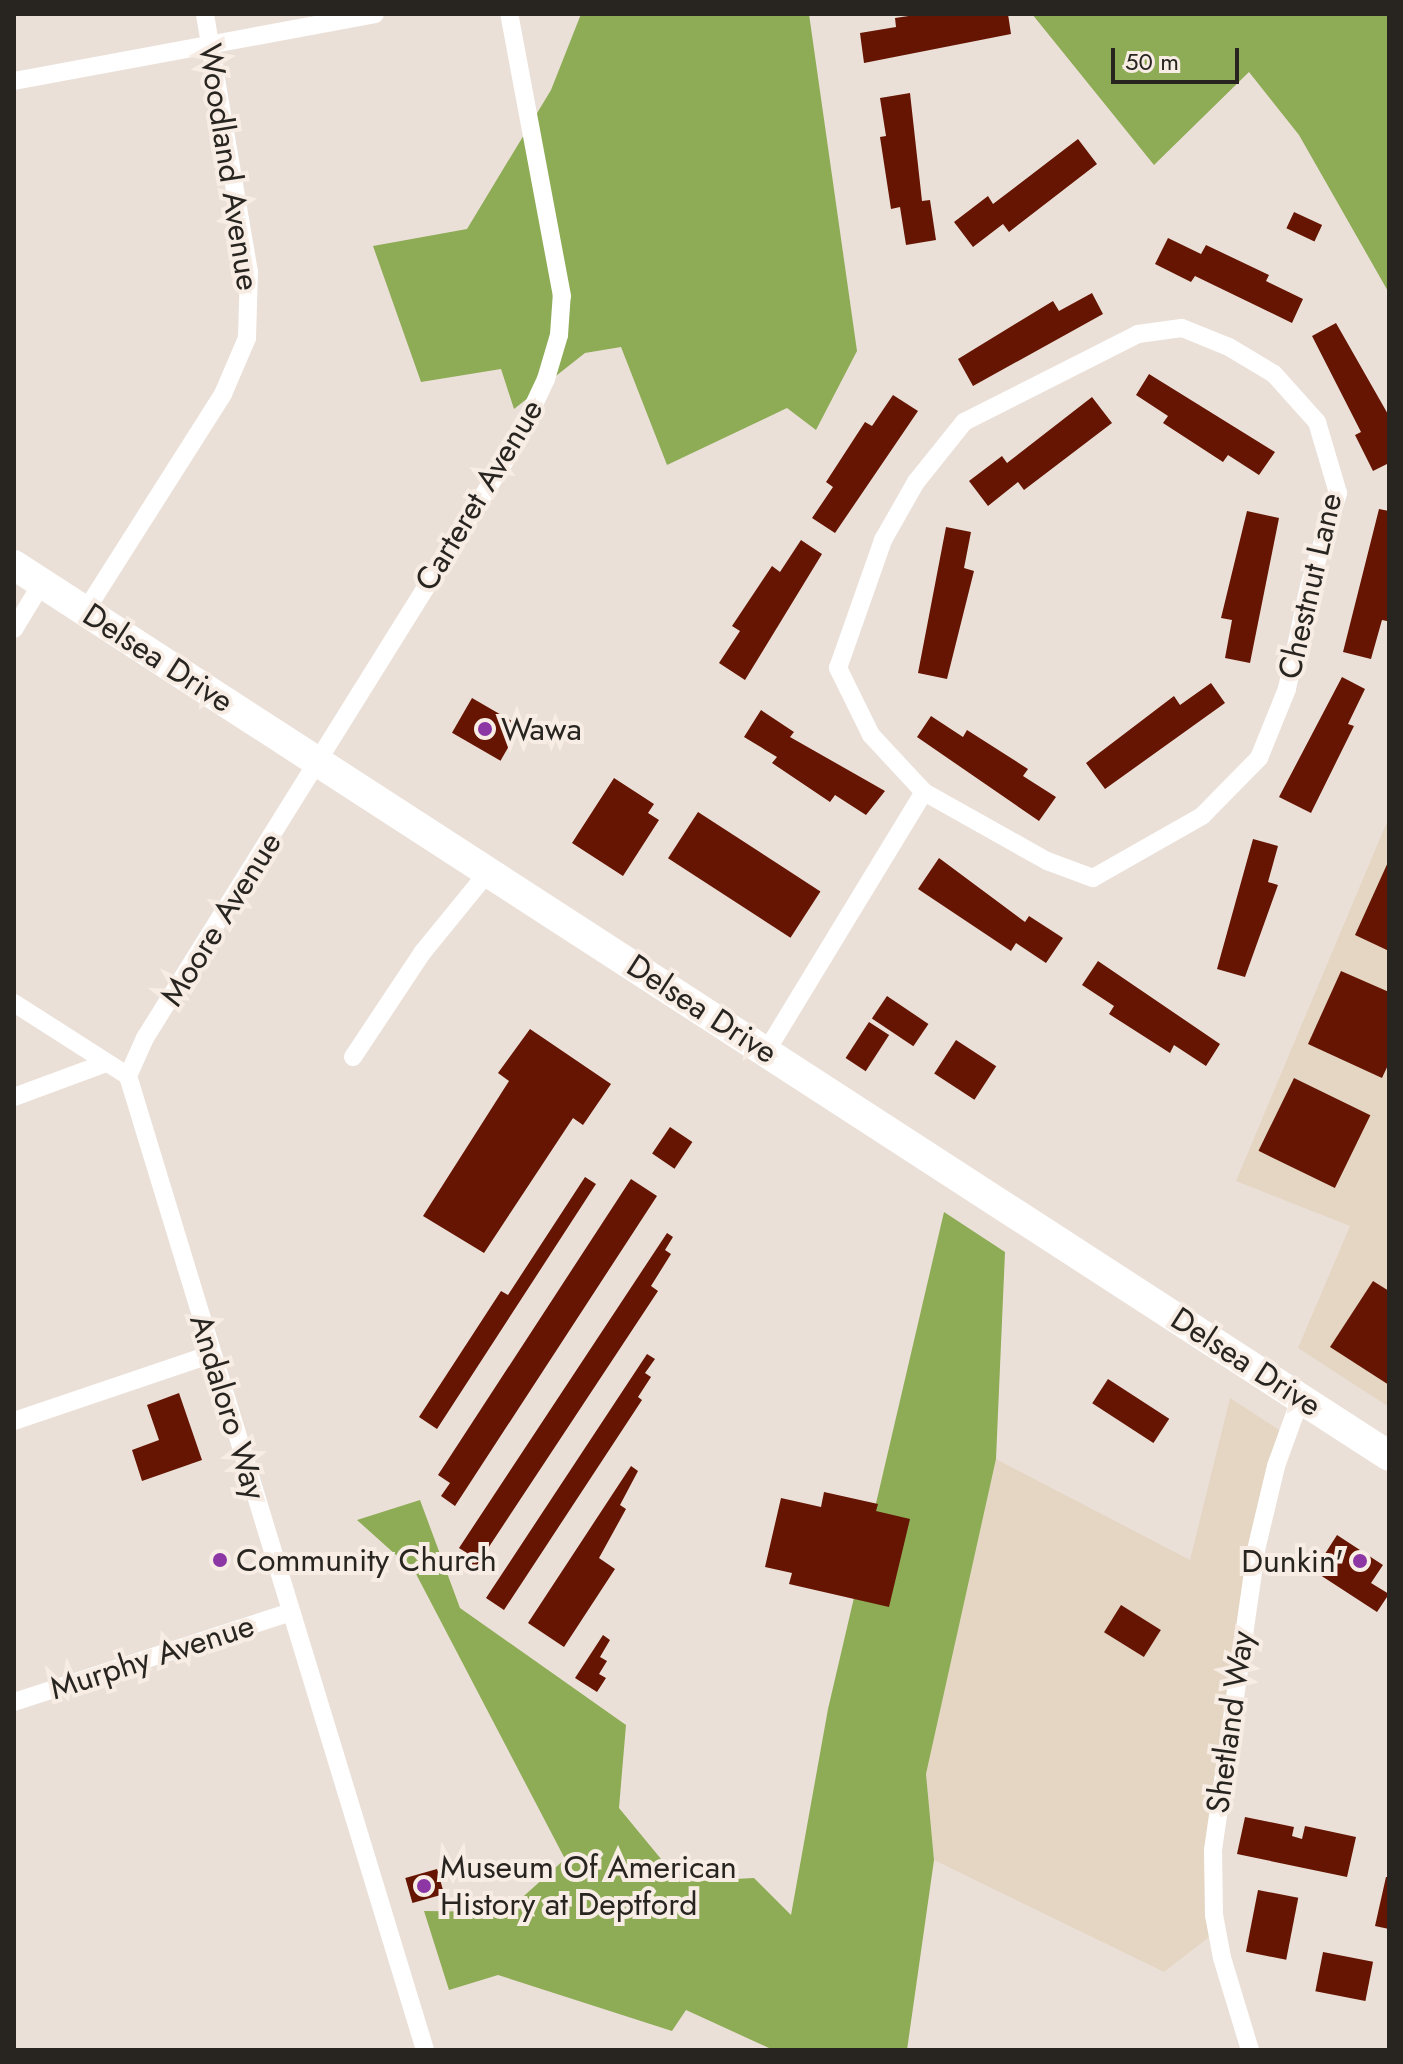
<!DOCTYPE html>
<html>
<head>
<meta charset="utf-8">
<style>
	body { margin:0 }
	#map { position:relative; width:1403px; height:2064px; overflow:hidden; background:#ebe0d8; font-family:Jost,sans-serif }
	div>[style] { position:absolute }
	.industrial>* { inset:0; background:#e4d6c3 }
	.forest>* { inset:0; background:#8eab56 }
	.building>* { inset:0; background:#651502; transform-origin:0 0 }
	.minor>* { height:18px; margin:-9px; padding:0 9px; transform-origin:9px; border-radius:9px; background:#fff }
	.primary>* { height:30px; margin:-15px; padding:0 15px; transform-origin:15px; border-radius:15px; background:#fff }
	.dots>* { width:22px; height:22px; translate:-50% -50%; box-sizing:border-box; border:4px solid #f8ede5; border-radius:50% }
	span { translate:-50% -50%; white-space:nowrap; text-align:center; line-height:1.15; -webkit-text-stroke:8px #f8ede5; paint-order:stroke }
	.street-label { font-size:32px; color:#282521 }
	.poi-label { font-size:32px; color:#282521 }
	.left { translate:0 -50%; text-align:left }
	.right { translate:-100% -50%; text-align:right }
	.frame { position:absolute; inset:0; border:16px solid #282521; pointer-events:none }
	.scale { position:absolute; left:1111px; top:48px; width:128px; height:36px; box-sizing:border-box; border:4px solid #282521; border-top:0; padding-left:10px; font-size:24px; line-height:28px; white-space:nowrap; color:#282521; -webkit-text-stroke:6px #f8ede5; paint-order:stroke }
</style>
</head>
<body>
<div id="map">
	<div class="industrial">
		<div style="clip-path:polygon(1389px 817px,1389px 1407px,1298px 1348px,1350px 1226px,1236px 1181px)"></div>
		<div style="clip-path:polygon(1230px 1398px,1290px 1437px,1217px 1770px,1213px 1934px,1164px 1972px,934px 1860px,926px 1774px,996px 1459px,1190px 1560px)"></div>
	</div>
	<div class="forest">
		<div style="clip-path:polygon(581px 14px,809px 14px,857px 351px,816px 430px,787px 408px,667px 465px,621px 347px,585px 353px,514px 409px,501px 369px,421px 382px,373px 246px,467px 229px,551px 90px)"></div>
		<div style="clip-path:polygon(1032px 14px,1389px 14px,1389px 293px,1299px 135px,1249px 72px,1154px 165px)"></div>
		<div style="clip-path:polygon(944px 1212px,1005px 1252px,996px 1459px,926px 1774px,934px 1860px,907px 2050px,764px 2050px,769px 2048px,686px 2010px,672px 2031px,498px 1975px,449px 1990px,424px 1911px,506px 1912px,565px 1859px,415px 1572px,357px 1520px,420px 1500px,460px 1608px,626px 1725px,619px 1808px,680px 1882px,754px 1878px,791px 1915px,828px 1709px)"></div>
	</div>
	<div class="building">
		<div style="clip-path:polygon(922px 14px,1008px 14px,1011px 34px,864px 63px,860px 33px,896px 27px,895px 18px)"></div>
		<div style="clip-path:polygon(910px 93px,922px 201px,930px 200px,936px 240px,906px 245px,900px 207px,891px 209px,880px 137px,886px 136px,880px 98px)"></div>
		<div style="clip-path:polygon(1078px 139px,1097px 164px,1009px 232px,1003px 224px,973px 247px,954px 222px,988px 196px,993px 204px)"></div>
		<div style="left:1294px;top:212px;width:31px;height:18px;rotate:25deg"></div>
		<div style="clip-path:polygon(1168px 238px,1201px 254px,1206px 245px,1269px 275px,1266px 281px,1303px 299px,1292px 323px,1195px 276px,1191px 282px,1155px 264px)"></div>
		<div style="clip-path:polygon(1092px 293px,1103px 314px,973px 386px,958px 359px,1053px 301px,1059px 311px)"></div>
		<div style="clip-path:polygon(1336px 323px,1389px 416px,1389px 463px,1373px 471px,1355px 435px,1361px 432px,1312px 336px)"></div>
		<div style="clip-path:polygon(1149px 374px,1275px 452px,1259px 475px,1228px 455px,1223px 462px,1163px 423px,1168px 416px,1136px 395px)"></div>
		<div style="clip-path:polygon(893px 395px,918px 411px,835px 533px,812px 518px,833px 487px,826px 482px,865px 422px,872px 426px)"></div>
		<div style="clip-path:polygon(1092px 397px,1112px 423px,1024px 490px,1018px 482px,988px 506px,969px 481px,1002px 456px,1007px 463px)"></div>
		<div style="clip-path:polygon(1379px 509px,1389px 511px,1389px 612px,1387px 621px,1382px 620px,1371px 659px,1343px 652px)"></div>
		<div style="clip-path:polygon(1247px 511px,1279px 518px,1250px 663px,1225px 658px,1232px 620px,1221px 618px)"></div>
		<div style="clip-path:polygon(946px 527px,971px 532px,964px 568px,974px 571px,947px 679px,918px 673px)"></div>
		<div style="clip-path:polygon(801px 540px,822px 554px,745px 680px,719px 663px,740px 631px,732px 626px,772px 566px,780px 572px)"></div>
		<div style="clip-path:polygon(1342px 677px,1365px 689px,1348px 724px,1354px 726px,1311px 813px,1279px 797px)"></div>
		<div style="clip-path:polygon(1211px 683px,1225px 703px,1105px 789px,1086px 763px,1174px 696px,1180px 705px)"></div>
		<div style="left:472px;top:698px;width:56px;height:40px;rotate:30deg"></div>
		<div style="clip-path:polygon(761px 710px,794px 732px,790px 737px,885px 791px,866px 815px,835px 795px,830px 802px,772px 763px,777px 757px,744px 737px)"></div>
		<div style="clip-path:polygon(931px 716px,963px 737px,967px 730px,1028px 769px,1023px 776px,1056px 797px,1039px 821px,917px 737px)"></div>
		<div style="clip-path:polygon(614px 778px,654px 804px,648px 813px,659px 820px,623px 876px,572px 843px)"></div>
		<div style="left:698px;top:812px;width:146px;height:55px;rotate:33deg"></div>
		<div style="clip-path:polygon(1253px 839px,1278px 846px,1268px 882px,1278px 885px,1245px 977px,1217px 969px)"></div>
		<div style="clip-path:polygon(939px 858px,1025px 922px,1029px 916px,1063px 938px,1046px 963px,1016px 943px,1011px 951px,918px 889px)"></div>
		<div style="clip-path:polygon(1389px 860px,1389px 951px,1355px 935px)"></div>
		<div style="clip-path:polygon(1098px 961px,1220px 1044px,1206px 1066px,1174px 1045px,1170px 1053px,1109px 1014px,1114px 1006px,1082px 985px)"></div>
		<div style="clip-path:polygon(1341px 971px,1389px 992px,1389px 1063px,1382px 1078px,1308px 1044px)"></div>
		<div style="left:887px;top:996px;width:50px;height:27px;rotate:34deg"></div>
		<div style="left:869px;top:1022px;width:24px;height:43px;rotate:33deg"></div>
		<div style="clip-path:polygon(530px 1029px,611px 1084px,583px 1125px,573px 1118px,484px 1253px,423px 1216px,509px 1081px,498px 1073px)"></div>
		<div style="left:956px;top:1040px;width:48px;height:40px;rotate:33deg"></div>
		<div style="left:1294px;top:1078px;width:85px;height:81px;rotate:26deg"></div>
		<div style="left:670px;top:1127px;width:27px;height:32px;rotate:34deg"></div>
		<div style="clip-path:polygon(585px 1177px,596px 1184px,437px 1429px,419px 1417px,501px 1291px,508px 1295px)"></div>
		<div style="clip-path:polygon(631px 1179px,657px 1196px,455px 1506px,441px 1496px,450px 1483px,438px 1475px)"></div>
		<div style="clip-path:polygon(667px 1233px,673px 1237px,665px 1250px,671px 1254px,651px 1286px,658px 1291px,475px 1568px,462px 1560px,467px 1553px,459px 1548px)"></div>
		<div style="clip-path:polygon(1373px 1281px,1389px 1291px,1389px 1385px,1330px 1347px)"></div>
		<div style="clip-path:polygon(647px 1354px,655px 1359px,645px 1373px,651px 1377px,638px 1397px,642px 1400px,504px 1610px,486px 1598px)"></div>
		<div style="left:1108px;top:1379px;width:73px;height:29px;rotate:33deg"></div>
		<div style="clip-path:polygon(179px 1393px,202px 1460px,142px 1481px,132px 1450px,159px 1440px,147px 1405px)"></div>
		<div style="clip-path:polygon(631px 1466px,638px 1471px,620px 1505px,626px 1509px,599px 1558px,615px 1569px,564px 1647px,528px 1623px)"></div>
		<div style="clip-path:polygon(824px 1492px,878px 1504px,876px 1511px,910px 1519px,889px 1607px,789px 1584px,792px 1573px,765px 1567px,781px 1498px,821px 1507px)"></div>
		<div style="clip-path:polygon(1337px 1535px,1383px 1565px,1371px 1583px,1389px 1594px,1377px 1612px,1314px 1571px)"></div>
		<div style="left:1121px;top:1605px;width:47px;height:32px;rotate:32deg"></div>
		<div style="clip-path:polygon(603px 1635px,610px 1640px,600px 1657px,607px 1661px,599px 1674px,606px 1678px,597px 1692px,575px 1678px)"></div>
		<div style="clip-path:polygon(1245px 1817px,1294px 1827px,1292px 1836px,1302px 1839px,1305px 1826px,1356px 1837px,1347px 1877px,1237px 1854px)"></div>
		<div style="left:437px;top:1869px;width:26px;height:33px;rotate:74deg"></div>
		<div style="clip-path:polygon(1386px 1877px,1389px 1877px,1389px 1929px,1375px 1926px)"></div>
		<div style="left:1258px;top:1890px;width:41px;height:63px;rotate:11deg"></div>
		<div style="left:1323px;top:1952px;width:51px;height:40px;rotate:11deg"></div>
	</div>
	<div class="minor">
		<div style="left:14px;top:81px;width:367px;rotate:-10.5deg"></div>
		<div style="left:1182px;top:328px;width:51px;rotate:22deg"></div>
		<div style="left:1229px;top:347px;width:52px;rotate:31deg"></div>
		<div style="left:1274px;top:374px;width:64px;rotate:48.1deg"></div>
		<div style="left:1317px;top:422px;width:74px;rotate:73.5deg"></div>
		<div style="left:1338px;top:493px;width:97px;rotate:107.3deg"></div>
		<div style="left:1309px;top:586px;width:105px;rotate:102.1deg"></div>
		<div style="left:1287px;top:689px;width:74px;rotate:112.1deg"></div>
		<div style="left:1259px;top:758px;width:81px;rotate:134.5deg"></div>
		<div style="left:1202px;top:816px;width:125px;rotate:150.4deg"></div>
		<div style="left:1093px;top:878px;width:49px;rotate:-159.7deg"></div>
		<div style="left:1047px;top:861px;width:141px;rotate:-150.7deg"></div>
		<div style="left:924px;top:792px;width:78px;rotate:-132.9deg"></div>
		<div style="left:871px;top:735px;width:75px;rotate:-116.2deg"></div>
		<div style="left:838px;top:668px;width:136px;rotate:-70.6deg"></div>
		<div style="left:883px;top:540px;width:67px;rotate:-60.4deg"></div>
		<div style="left:916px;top:482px;width:77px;rotate:-51.3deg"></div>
		<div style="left:964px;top:422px;width:195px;rotate:-26.8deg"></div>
		<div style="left:1138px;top:334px;width:44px;rotate:-7.8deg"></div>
		<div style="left:86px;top:610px;width:256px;rotate:-57.6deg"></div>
		<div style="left:223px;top:394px;width:61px;rotate:-66.8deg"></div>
		<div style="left:247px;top:338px;width:66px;rotate:-88.3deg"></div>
		<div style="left:249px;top:272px;width:262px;rotate:-99.7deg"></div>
		<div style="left:14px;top:629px;width:54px;rotate:-58.7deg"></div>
		<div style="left:14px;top:1003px;width:135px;rotate:32.6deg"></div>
		<div style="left:128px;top:1076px;width:1018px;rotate:73.04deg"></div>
		<div style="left:767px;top:1050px;width:302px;rotate:-58.7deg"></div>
		<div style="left:353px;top:1057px;width:125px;rotate:-56.4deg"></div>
		<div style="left:422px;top:953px;width:104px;rotate:-50.8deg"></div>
		<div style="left:128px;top:1076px;width:42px;rotate:-65.9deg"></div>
		<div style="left:145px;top:1038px;width:701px;rotate:-58.06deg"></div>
		<div style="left:516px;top:443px;width:71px;rotate:-64.9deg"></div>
		<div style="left:546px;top:379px;width:46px;rotate:-73.5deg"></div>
		<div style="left:559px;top:335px;width:39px;rotate:-86deg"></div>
		<div style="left:562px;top:296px;width:287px;rotate:-100.6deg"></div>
		<div style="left:14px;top:1097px;width:98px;rotate:-20.3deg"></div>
		<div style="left:14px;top:1421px;width:209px;rotate:-18.7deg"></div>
		<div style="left:14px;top:1702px;width:291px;rotate:-18deg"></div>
		<div style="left:1250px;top:2050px;width:96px;rotate:-106.9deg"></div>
		<div style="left:1222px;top:1958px;width:44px;rotate:-100.5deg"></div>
		<div style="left:1214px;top:1915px;width:65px;rotate:-90.9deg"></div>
		<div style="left:1213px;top:1850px;width:303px;rotate:-81.8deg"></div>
		<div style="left:1256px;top:1550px;width:86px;rotate:-76.6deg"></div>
		<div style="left:1276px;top:1466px;width:73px;rotate:-70.1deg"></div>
	</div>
	<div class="primary">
		<div style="left:14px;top:565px;width:1638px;rotate:32.94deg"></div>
	</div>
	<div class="dots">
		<div style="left:485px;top:729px;background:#8c37a4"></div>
		<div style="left:220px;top:1560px;background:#8c37a4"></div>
		<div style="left:1360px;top:1561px;background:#8c37a4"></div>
		<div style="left:424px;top:1886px;background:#8c37a4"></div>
	</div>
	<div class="street-label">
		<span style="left:229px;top:167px;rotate:81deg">Woodland Avenue</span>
		<span style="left:479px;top:495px;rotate:-59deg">Carteret Avenue</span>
		<span style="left:1310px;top:586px;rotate:-77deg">Chestnut Lane</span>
		<span style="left:158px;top:658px;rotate:33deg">Delsea Drive</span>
		<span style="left:221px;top:919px;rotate:-58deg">Moore Avenue</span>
		<span style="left:702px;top:1009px;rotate:33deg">Delsea Drive</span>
		<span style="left:1246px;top:1362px;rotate:33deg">Delsea Drive</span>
		<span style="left:228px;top:1407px;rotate:73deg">Andaloro Way</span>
		<span style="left:152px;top:1657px;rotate:-18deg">Murphy Avenue</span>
		<span style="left:1230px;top:1722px;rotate:-82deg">Shetland Way</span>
	</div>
	<div class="poi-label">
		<span class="left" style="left:501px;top:729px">Wawa</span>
		<span class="left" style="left:236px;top:1560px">Community Church</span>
		<span class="right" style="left:1344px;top:1561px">Dunkin'</span>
		<span class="left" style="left:440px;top:1886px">Museum Of American<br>History at Deptford</span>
	</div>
	<div class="frame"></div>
	<div class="scale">50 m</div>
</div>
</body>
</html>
